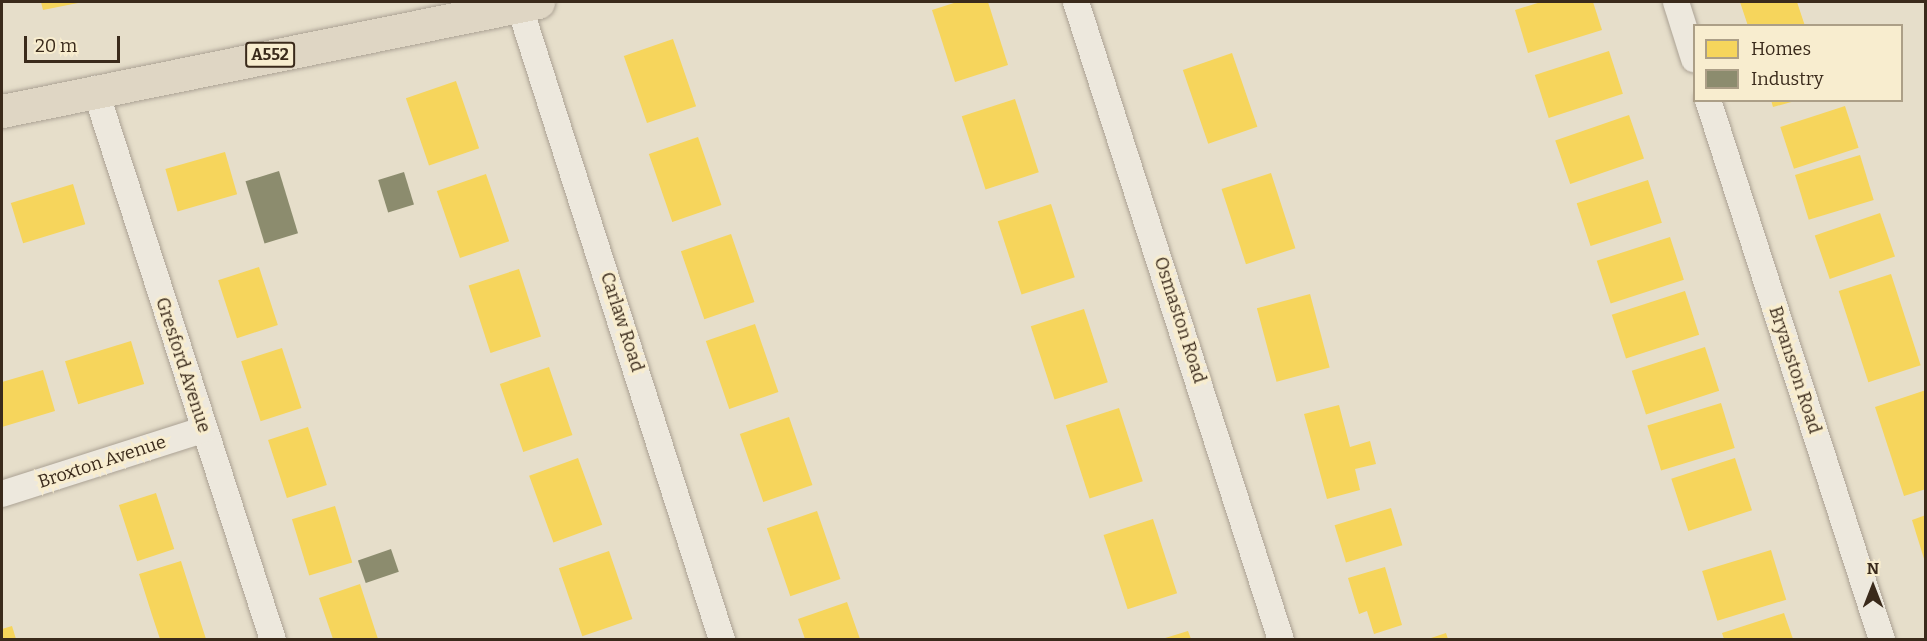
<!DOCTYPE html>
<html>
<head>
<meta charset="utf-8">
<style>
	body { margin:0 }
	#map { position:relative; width:1927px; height:641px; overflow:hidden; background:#e6deca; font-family:Bitter,serif }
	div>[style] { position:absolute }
	.homes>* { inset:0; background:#f6d55c; transform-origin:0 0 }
	.industry>* { inset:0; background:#8c8c6e; transform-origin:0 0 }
	.roads { filter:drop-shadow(0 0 2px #aba294) drop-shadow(0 0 2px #aba294) }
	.minor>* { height:26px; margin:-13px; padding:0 13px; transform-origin:13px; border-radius:13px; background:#ede8dd }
	.trunk>* { height:33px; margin:-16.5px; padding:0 16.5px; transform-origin:16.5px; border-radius:16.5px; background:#dfd6c4 }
	span { translate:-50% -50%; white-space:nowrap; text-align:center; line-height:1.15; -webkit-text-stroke:6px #f8edcf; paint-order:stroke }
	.shield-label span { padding:2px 4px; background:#f8edcf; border:2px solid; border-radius:4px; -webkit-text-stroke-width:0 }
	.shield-label { font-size:16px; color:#3a2a1b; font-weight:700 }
	.street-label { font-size:18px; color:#3a2a1b }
	.frame { position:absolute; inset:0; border:3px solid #3a2a1b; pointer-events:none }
	.legend { position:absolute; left:1693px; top:24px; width:210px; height:78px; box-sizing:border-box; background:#f8edcf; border:2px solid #ac9f87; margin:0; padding:8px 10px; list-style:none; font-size:18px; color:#3a2a1b }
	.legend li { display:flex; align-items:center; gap:12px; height:30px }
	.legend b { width:30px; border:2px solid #ac9f87 }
	.north { position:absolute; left:1843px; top:557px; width:60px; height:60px; -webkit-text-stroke:4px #f8edcf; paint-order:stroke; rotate:0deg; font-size:16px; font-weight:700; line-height:24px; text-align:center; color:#3a2a1b }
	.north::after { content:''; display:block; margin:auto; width:21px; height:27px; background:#3a2a1b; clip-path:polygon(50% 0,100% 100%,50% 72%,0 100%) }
	.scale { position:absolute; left:24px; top:36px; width:96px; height:27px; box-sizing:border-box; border:3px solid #3a2a1b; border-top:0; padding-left:8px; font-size:18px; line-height:21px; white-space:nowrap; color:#3a2a1b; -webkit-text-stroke:4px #f8edcf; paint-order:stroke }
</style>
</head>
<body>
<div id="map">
	<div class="homes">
		<div style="clip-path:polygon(41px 2px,78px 2px,78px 3px,43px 10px)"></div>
		<div style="clip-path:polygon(957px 2px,988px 2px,1008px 65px,955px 82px,932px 10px)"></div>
		<div style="clip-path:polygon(1541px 2px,1593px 2px,1602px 30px,1528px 53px,1515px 10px)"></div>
		<div style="clip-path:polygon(1740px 2px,1797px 2px,1805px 26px,1748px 26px)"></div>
		<div style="left:673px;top:39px;width:71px;height:52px;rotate:71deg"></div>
		<div style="left:1609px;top:51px;width:45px;height:78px;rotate:72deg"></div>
		<div style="left:1232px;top:53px;width:78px;height:52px;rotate:71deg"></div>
		<div style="left:456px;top:81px;width:71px;height:53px;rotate:71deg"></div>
		<div style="left:1015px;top:99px;width:77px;height:56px;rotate:72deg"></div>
		<div style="clip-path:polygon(1771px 100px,1795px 100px,1795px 101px,1773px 107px)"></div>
		<div style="left:1845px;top:106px;width:44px;height:68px;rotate:72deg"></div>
		<div style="left:1629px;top:115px;width:46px;height:78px;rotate:71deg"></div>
		<div style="left:698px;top:137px;width:72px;height:52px;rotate:71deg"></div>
		<div style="left:225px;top:152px;width:44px;height:62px;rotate:74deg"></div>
		<div style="left:1860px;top:155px;width:47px;height:68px;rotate:73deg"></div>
		<div style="left:1271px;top:173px;width:79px;height:52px;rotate:72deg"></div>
		<div style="left:486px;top:174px;width:71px;height:52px;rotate:71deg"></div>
		<div style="left:1648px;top:180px;width:45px;height:75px;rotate:72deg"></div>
		<div style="left:73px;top:184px;width:42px;height:65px;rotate:73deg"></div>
		<div style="left:1051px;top:204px;width:77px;height:56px;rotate:72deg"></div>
		<div style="left:1880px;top:213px;width:46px;height:69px;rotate:71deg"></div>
		<div style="left:731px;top:234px;width:72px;height:53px;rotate:71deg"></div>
		<div style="left:1670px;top:237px;width:45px;height:77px;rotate:72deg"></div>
		<div style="left:259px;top:267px;width:61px;height:43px;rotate:72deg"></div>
		<div style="left:519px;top:269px;width:71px;height:53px;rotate:72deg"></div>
		<div style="left:1891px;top:274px;width:96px;height:55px;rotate:72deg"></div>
		<div style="left:1685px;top:291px;width:46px;height:77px;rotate:72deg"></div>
		<div style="left:1310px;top:294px;width:76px;height:55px;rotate:75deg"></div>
		<div style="left:1084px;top:309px;width:77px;height:56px;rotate:72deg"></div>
		<div style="left:755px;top:324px;width:72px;height:52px;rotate:71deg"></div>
		<div style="left:131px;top:341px;width:45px;height:69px;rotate:73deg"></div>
		<div style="left:1705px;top:347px;width:46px;height:77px;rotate:72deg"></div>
		<div style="left:282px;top:348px;width:63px;height:43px;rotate:72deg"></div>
		<div style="left:549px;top:367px;width:72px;height:52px;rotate:71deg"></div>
		<div style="clip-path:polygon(43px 370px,55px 411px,2px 427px,2px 382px)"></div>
		<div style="clip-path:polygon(1926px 390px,1926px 489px,1904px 496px,1875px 407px)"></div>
		<div style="left:1721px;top:403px;width:47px;height:77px;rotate:73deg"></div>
		<div style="clip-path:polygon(1339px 405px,1350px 447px,1370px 441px,1376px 464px,1355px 469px,1360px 490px,1327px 499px,1304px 414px)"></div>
		<div style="left:1119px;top:408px;width:77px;height:56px;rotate:72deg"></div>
		<div style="left:789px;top:417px;width:72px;height:52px;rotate:71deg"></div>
		<div style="left:308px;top:427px;width:61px;height:42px;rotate:72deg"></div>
		<div style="left:578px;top:458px;width:71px;height:52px;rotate:70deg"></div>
		<div style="left:1735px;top:458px;width:55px;height:67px;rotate:72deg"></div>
		<div style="left:156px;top:493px;width:59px;height:39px;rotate:72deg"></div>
		<div style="left:335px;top:506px;width:59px;height:45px;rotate:73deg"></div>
		<div style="left:1391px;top:508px;width:39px;height:59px;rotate:73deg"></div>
		<div style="left:817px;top:511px;width:72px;height:53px;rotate:71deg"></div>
		<div style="clip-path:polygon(1926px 515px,1926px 562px,1925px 562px,1912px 520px)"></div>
		<div style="left:1153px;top:519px;width:78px;height:52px;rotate:72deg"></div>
		<div style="left:1771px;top:550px;width:52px;height:72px;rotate:73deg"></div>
		<div style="left:609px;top:551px;width:72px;height:53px;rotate:71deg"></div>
		<div style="clip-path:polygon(181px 561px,194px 602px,206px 639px,160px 639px,152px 615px,139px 574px)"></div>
		<div style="clip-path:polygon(1385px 567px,1402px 625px,1374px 634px,1367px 611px,1359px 614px,1348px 578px)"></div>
		<div style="clip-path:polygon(360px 584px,378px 639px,333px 639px,319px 598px)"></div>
		<div style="clip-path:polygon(847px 602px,860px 639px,805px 639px,798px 619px)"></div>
		<div style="clip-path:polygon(1784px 613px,1793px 639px,1724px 639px,1722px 633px)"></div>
		<div style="clip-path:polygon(12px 626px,16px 639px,2px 639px,2px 629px)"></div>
		<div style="clip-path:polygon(1188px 631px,1191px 639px,1162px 639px)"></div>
		<div style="clip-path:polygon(1446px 633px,1448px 639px,1428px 639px)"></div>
	</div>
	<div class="industry">
		<div style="left:279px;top:171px;width:65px;height:35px;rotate:73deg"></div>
		<div style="left:404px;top:172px;width:34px;height:27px;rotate:73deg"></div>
		<div style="left:391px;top:549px;width:24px;height:35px;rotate:71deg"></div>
	</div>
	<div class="roads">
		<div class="minor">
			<div style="left:1076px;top:2px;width:670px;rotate:72.19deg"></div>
			<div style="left:1676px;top:2px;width:60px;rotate:72.5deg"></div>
			<div style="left:519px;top:5px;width:667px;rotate:72.27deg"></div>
			<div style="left:95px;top:89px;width:579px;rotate:72.1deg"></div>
			<div style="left:1708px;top:100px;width:567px;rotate:72.14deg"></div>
			<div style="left:2px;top:494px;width:211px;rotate:-17.7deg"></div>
		</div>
		<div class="trunk">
			<div style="left:2px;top:111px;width:547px;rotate:-11.49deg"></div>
		</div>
	</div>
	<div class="shield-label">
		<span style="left:270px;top:55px">A552</span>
	</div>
	<div class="street-label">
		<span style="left:1180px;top:320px;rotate:72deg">Osmaston Road</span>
		<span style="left:622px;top:322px;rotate:72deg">Carlaw Road</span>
		<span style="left:183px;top:365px;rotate:72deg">Gresford Avenue</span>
		<span style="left:1795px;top:370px;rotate:72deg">Bryanston Road</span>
		<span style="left:102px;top:462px;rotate:-18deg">Broxton Avenue</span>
	</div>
	<div class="frame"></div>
	<ul class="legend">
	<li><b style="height:16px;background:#f6d55c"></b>Homes</li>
	<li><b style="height:16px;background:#8c8c6e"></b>Industry</li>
	</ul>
	<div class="north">N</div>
	<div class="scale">20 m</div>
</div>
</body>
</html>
